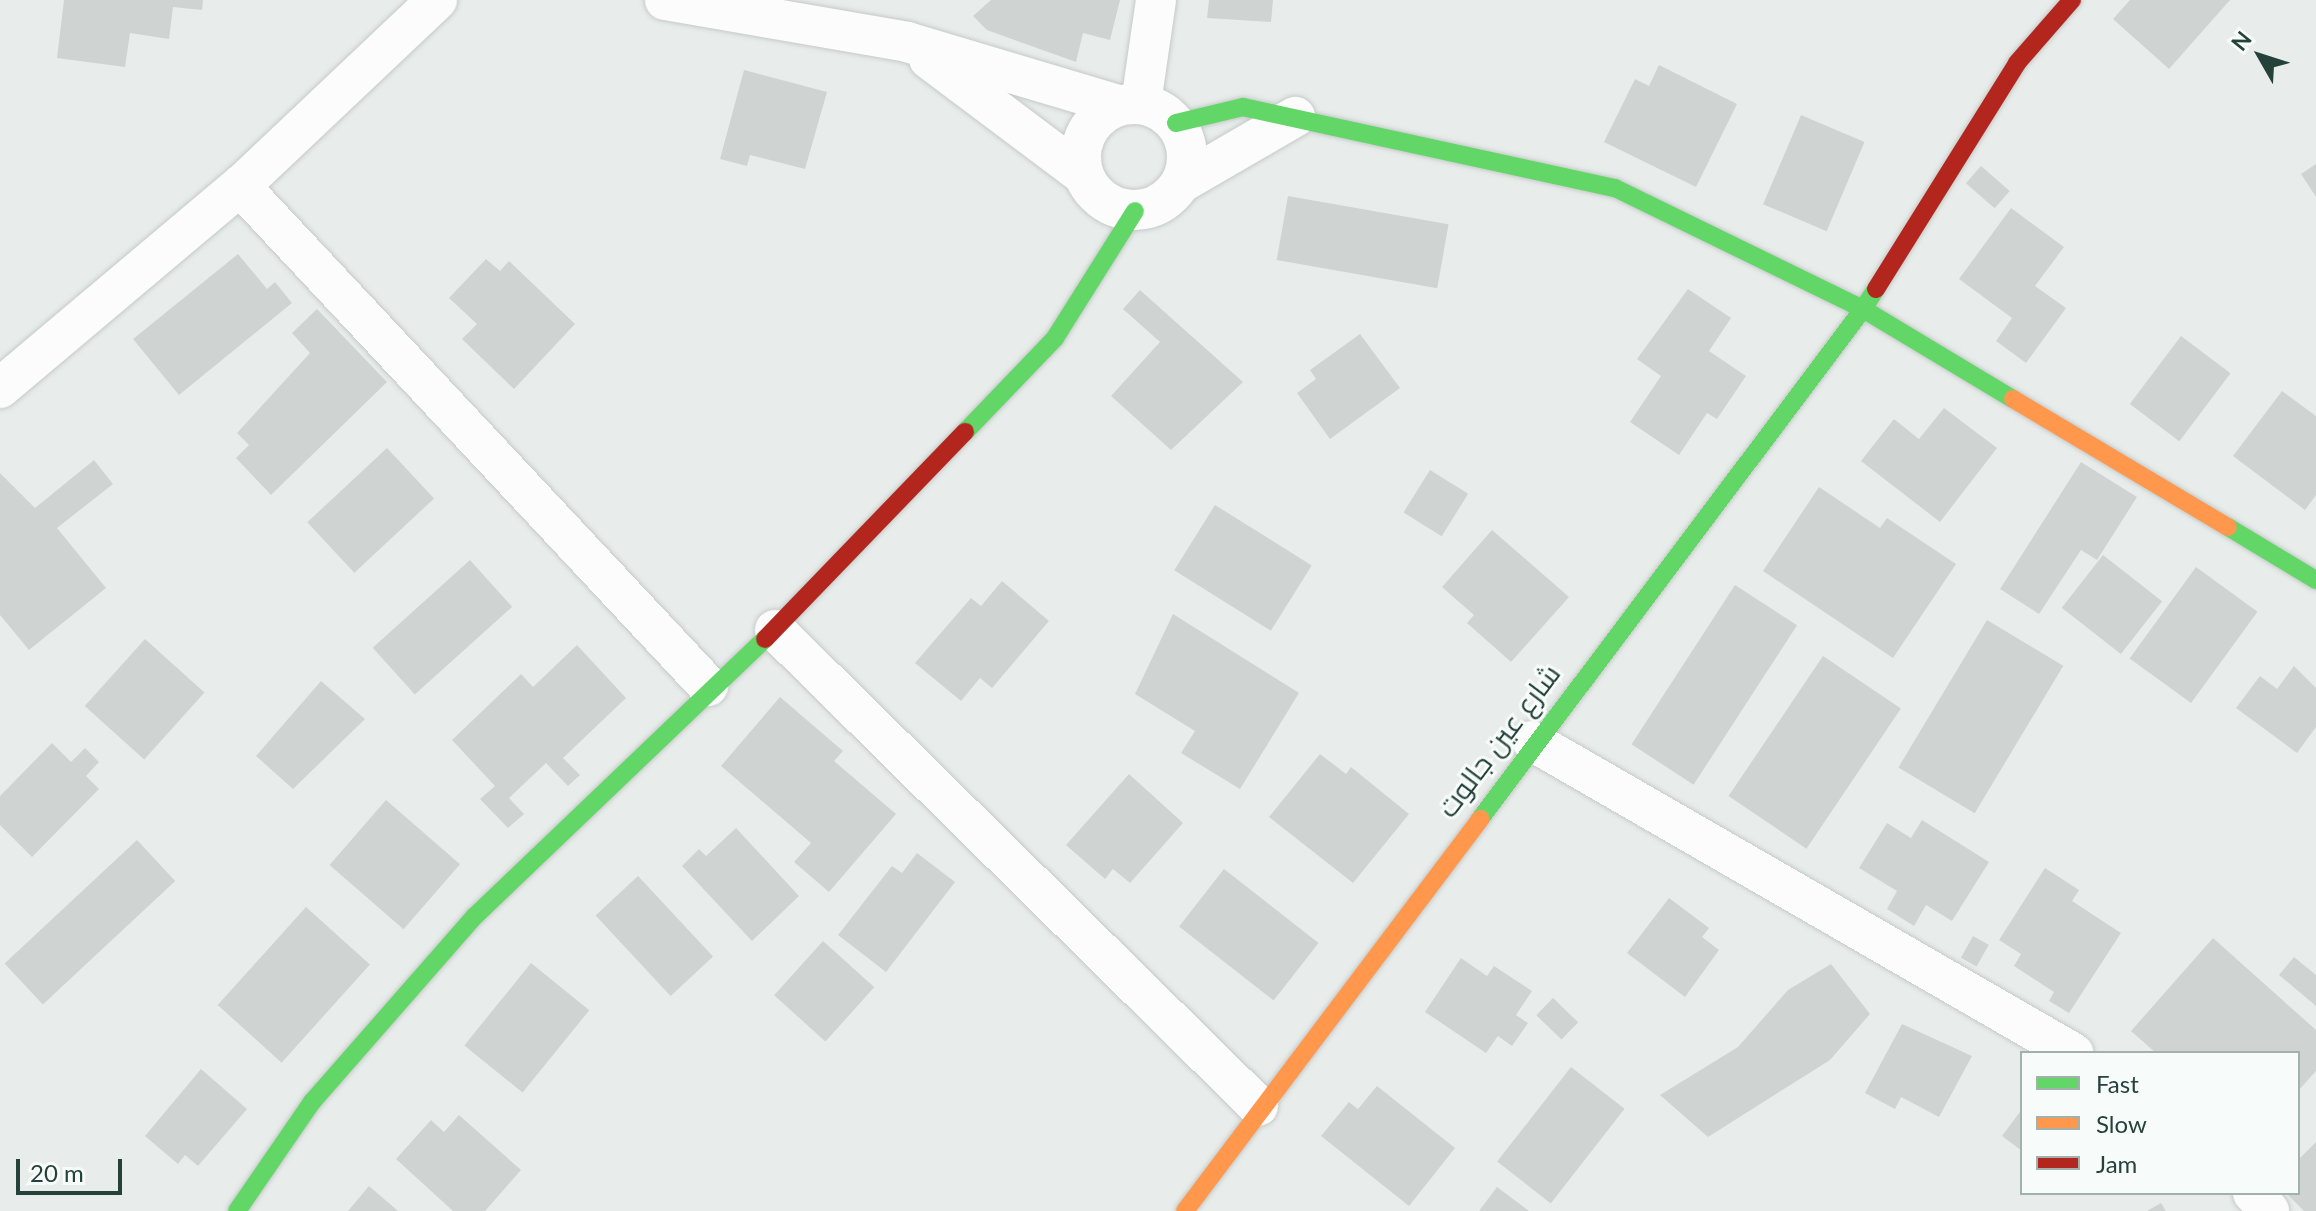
<!DOCTYPE html>
<html>
<head>
<meta charset="utf-8">
<style>
	body { margin:0 }
	#map { position:relative; width:2316px; height:1211px; overflow:hidden; background:#e8edeb; font-family:Lato,Cairo,sans-serif }
	div>[style] { position:absolute }
	.building>* { inset:0; background:#cfd4d2; transform-origin:0 0 }
	.roads { filter:drop-shadow(0 0 2px #c5cac8) drop-shadow(0 0 2px #c5cac8) }
	.street>* { height:40px; margin:-20px; padding:0 20px; transform-origin:20px; border-radius:20px; background:#fcfcfc }
	.street>.ring { margin:-20px; padding:0; box-sizing:content-box; background:none; border:40px solid #fcfcfc; border-radius:50% }
	.fast>* { height:18px; margin:-9px; padding:0 9px; transform-origin:9px; border-radius:9px; background:#63d668 }
	.slow>* { height:18px; margin:-9px; padding:0 9px; transform-origin:9px; border-radius:9px; background:#ff974d }
	.jam>* { height:18px; margin:-9px; padding:0 9px; transform-origin:9px; border-radius:9px; background:#b3261e }
	span { translate:-50% -50%; white-space:nowrap; text-align:center; line-height:1.15; -webkit-text-stroke:6px #f7fbf9; paint-order:stroke }
	.street-label { font-size:28px; color:#24423a }
	.legend { position:absolute; left:2020px; top:1051px; width:280px; height:144px; box-sizing:border-box; background:#f7fbf9; border:2px solid #a3b1ad; margin:0; padding:10px 14px; list-style:none; font-size:24px; color:#24423a }
	.legend li { display:flex; align-items:center; gap:16px; height:40px }
	.legend b { width:40px; border:2px solid #a3b1ad }
	.north { position:absolute; left:2220px; top:16px; width:80px; height:80px; -webkit-text-stroke:6px #f7fbf9; paint-order:stroke; rotate:309deg; font-size:22px; font-weight:700; line-height:32px; text-align:center; color:#24423a }
	.north::after { content:''; display:block; margin:auto; width:28px; height:36px; background:#24423a; clip-path:polygon(50% 0,100% 100%,50% 72%,0 100%) }
	.scale { position:absolute; left:16px; top:1159px; width:106px; height:36px; box-sizing:border-box; border:4px solid #24423a; border-top:0; padding-left:10px; font-size:24px; line-height:28px; white-space:nowrap; color:#24423a; -webkit-text-stroke:6px #f7fbf9; paint-order:stroke }
</style>
</head>
<body>
<div id="map">
	<div class="building">
		<div style="clip-path:polygon(64px 0,203px 0,202px 10px,173px 7px,169px 39px,130px 33px,125px 67px,57px 58px)"></div>
		<div style="clip-path:polygon(991px 0,1120px 0,1110px 40px,1083px 33px,1076px 62px,987px 30px,973px 16px)"></div>
		<div style="clip-path:polygon(1209px 0,1273px 0,1271px 22px,1207px 18px)"></div>
		<div style="clip-path:polygon(2130px 0,2230px 0,2169px 69px,2113px 19px)"></div>
		<div style="clip-path:polygon(1659px 65px,1737px 104px,1696px 187px,1604px 142px,1635px 79px,1649px 86px)"></div>
		<div style="clip-path:polygon(744px 70px,827px 92px,805px 169px,750px 155px,747px 166px,720px 159px)"></div>
		<div style="left:1801px;top:115px;width:69px;height:97px;rotate:23deg"></div>
		<div style="clip-path:polygon(2316px 164px,2316px 197px,2301px 174px)"></div>
		<div style="left:1981px;top:166px;width:38px;height:23px;rotate:41deg"></div>
		<div style="left:1288px;top:196px;width:163px;height:65px;rotate:10deg"></div>
		<div style="clip-path:polygon(2011px 208px,2064px 247px,2035px 286px,2066px 308px,2026px 363px,1996px 341px,2012px 318px,1959px 279px)"></div>
		<div style="clip-path:polygon(238px 254px,267px 289px,275px 282px,292px 303px,179px 395px,133px 339px)"></div>
		<div style="clip-path:polygon(486px 259px,500px 271px,509px 261px,575px 324px,514px 389px,462px 339px,477px 324px,449px 298px)"></div>
		<div style="clip-path:polygon(1688px 289px,1731px 318px,1709px 351px,1746px 376px,1717px 419px,1707px 413px,1679px 455px,1630px 422px,1661px 376px,1637px 359px)"></div>
		<div style="clip-path:polygon(1140px 290px,1243px 382px,1171px 450px,1111px 396px,1160px 342px,1123px 309px)"></div>
		<div style="clip-path:polygon(317px 309px,387px 382px,271px 495px,236px 458px,249px 445px,237px 433px,310px 353px,292px 333px)"></div>
		<div style="clip-path:polygon(1360px 334px,1400px 388px,1330px 439px,1297px 393px,1316px 379px,1310px 370px)"></div>
		<div style="left:2181px;top:336px;width:62px;height:85px;rotate:37deg"></div>
		<div style="clip-path:polygon(2282px 391px,2316px 416px,2316px 495px,2305px 510px,2233px 456px)"></div>
		<div style="clip-path:polygon(1944px 408px,1997px 448px,1940px 522px,1861px 461px,1894px 419px,1919px 439px)"></div>
		<div style="left:387px;top:448px;width:69px;height:109px;rotate:47deg"></div>
		<div style="clip-path:polygon(94px 460px,113px 484px,57px 528px,106px 588px,29px 650px,0 615px,0 473px,35px 508px)"></div>
		<div style="clip-path:polygon(2081px 462px,2137px 497px,2097px 560px,2081px 550px,2039px 614px,2000px 589px)"></div>
		<div style="left:1430px;top:470px;width:45px;height:50px;rotate:32deg"></div>
		<div style="clip-path:polygon(1819px 487px,1880px 528px,1887px 518px,1956px 564px,1893px 658px,1763px 571px)"></div>
		<div style="left:1215px;top:505px;width:114px;height:77px;rotate:32deg"></div>
		<div style="clip-path:polygon(1492px 530px,1569px 597px,1511px 662px,1467px 623px,1474px 615px,1442px 587px)"></div>
		<div style="left:2103px;top:555px;width:75px;height:67px;rotate:38deg"></div>
		<div style="left:470px;top:560px;width:63px;height:131px;rotate:48deg"></div>
		<div style="left:2196px;top:567px;width:76px;height:113px;rotate:36deg"></div>
		<div style="clip-path:polygon(1002px 581px,1049px 621px,992px 688px,980px 678px,961px 701px,915px 663px,971px 598px,981px 606px)"></div>
		<div style="left:1735px;top:585px;width:74px;height:190px;rotate:33deg"></div>
		<div style="clip-path:polygon(1173px 614px,1299px 693px,1240px 789px,1181px 753px,1195px 731px,1135px 694px)"></div>
		<div style="left:1987px;top:620px;width:89px;height:172px;rotate:31deg"></div>
		<div style="left:145px;top:639px;width:80px;height:90px;rotate:42deg"></div>
		<div style="clip-path:polygon(577px 645px,626px 698px,563px 758px,580px 775px,568px 786px,546px 763px,509px 798px,524px 814px,508px 828px,480px 799px,495px 786px,452px 740px,521px 674px,533px 687px)"></div>
		<div style="left:1823px;top:656px;width:94px;height:169px;rotate:34deg"></div>
		<div style="clip-path:polygon(2294px 666px,2316px 688px,2316px 727px,2297px 753px,2236px 708px,2260px 676px,2277px 689px)"></div>
		<div style="clip-path:polygon(321px 681px,365px 719px,293px 789px,256px 756px)"></div>
		<div style="clip-path:polygon(780px 697px,843px 751px,834px 761px,896px 814px,829px 892px,794px 862px,811px 843px,721px 766px)"></div>
		<div style="clip-path:polygon(52px 743px,71px 762px,85px 748px,99px 762px,86px 776px,99px 789px,32px 857px,0 825px,0 796px)"></div>
		<div style="clip-path:polygon(1320px 754px,1346px 774px,1351px 767px,1409px 814px,1353px 883px,1269px 817px)"></div>
		<div style="clip-path:polygon(1129px 774px,1183px 823px,1130px 883px,1113px 869px,1105px 879px,1066px 845px)"></div>
		<div style="left:386px;top:800px;width:98px;height:86px;rotate:41deg"></div>
		<div style="clip-path:polygon(1922px 820px,1989px 862px,1952px 921px,1926px 905px,1914px 926px,1887px 909px,1897px 891px,1859px 868px,1887px 823px,1911px 838px)"></div>
		<div style="clip-path:polygon(736px 828px,799px 896px,752px 941px,682px 866px,699px 849px,706px 856px)"></div>
		<div style="left:137px;top:840px;width:56px;height:181px;rotate:47deg"></div>
		<div style="clip-path:polygon(917px 853px,955px 882px,886px 972px,838px 935px,892px 866px,902px 873px)"></div>
		<div style="clip-path:polygon(2045px 868px,2079px 890px,2072px 901px,2121px 933px,2069px 1013px,2049px 1001px,2054px 992px,2014px 966px,2021px 954px,1999px 940px)"></div>
		<div style="left:1224px;top:869px;width:120px;height:73px;rotate:38deg"></div>
		<div style="left:638px;top:876px;width:110px;height:58px;rotate:47deg"></div>
		<div style="clip-path:polygon(1669px 898px,1709px 928px,1702px 937px,1719px 950px,1685px 997px,1627px 953px)"></div>
		<div style="left:306px;top:907px;width:86px;height:132px;rotate:42deg"></div>
		<div style="left:1973px;top:936px;width:18px;height:25px;rotate:29deg"></div>
		<div style="clip-path:polygon(2213px 938px,2316px 1030px,2316px 1071px,2298px 1091px,2298px 1053px,2156px 1053px,2131px 1031px)"></div>
		<div style="left:823px;top:941px;width:69px;height:73px;rotate:42deg"></div>
		<div style="clip-path:polygon(2294px 957px,2316px 975px,2316px 1006px,2279px 975px)"></div>
		<div style="clip-path:polygon(1461px 958px,1487px 976px,1494px 966px,1532px 991px,1516px 1015px,1528px 1023px,1512px 1046px,1498px 1036px,1486px 1053px,1425px 1012px)"></div>
		<div style="left:531px;top:963px;width:75px;height:106px;rotate:39deg"></div>
		<div style="clip-path:polygon(1831px 964px,1870px 1014px,1830px 1060px,1708px 1137px,1660px 1095px,1738px 1047px,1788px 990px)"></div>
		<div style="left:1553px;top:998px;width:35px;height:24px;rotate:44deg"></div>
		<div style="clip-path:polygon(1902px 1024px,1972px 1056px,1939px 1117px,1901px 1097px,1895px 1109px,1865px 1093px)"></div>
		<div style="left:1571px;top:1067px;width:68px;height:120px;rotate:38deg"></div>
		<div style="clip-path:polygon(201px 1069px,247px 1109px,198px 1166px,185px 1155px,178px 1164px,145px 1136px)"></div>
		<div style="clip-path:polygon(1377px 1086px,1455px 1148px,1409px 1206px,1321px 1136px,1349px 1102px,1358px 1109px)"></div>
		<div style="clip-path:polygon(2022px 1109px,2022px 1151px,2002px 1136px)"></div>
		<div style="clip-path:polygon(459px 1115px,521px 1170px,485px 1211px,453px 1211px,396px 1159px,431px 1120px,444px 1132px)"></div>
		<div style="clip-path:polygon(2316px 1142px,2316px 1211px,2304px 1211px,2286px 1193px,2298px 1193px,2298px 1160px)"></div>
		<div style="clip-path:polygon(369px 1186px,398px 1211px,348px 1211px)"></div>
		<div style="clip-path:polygon(1497px 1187px,1529px 1211px,1479px 1211px)"></div>
		<div style="clip-path:polygon(2161px 1203px,2166px 1211px,2147px 1211px)"></div>
	</div>
	<div class="roads">
		<div class="street">
			<div style="left:437px;top:0;width:271px;rotate:136.6deg"></div>
			<div style="left:240px;top:186px;width:685px;rotate:46.89deg"></div>
			<div style="left:665px;top:0;width:246px;rotate:9.8deg"></div>
			<div style="left:907px;top:42px;width:220px;rotate:16.6deg"></div>
			<div style="left:929px;top:59px;width:190px;rotate:36.9deg"></div>
			<div style="left:1141px;top:103px;width:104px;rotate:-81.7deg"></div>
			<div class="ring" style="left:1081px;top:104px;width:66px;height:66px"></div>
			<div style="left:1181px;top:183px;width:132px;rotate:-30.1deg"></div>
			<div style="left:0;top:388px;width:314px;rotate:-40.1deg"></div>
			<div style="left:775px;top:630px;width:678px;rotate:44.58deg"></div>
			<div style="left:1532px;top:741px;width:625px;rotate:29.97deg"></div>
			<div style="left:2253px;top:1193px;width:24px;rotate:48deg"></div>
		</div>
		<div class="fast">
			<div style="left:1176px;top:123px;width:69px;rotate:-13.4deg"></div>
			<div style="left:1243px;top:107px;width:381px;rotate:12.3deg"></div>
			<div style="left:1615px;top:188px;width:276px;rotate:26deg"></div>
			<div style="left:1863px;top:309px;width:24px;rotate:-57deg"></div>
			<div style="left:965px;top:432px;width:130px;rotate:-46.2deg"></div>
			<div style="left:1055px;top:338px;width:150px;rotate:-57.8deg"></div>
			<div style="left:2228px;top:527px;width:103px;rotate:31.1deg"></div>
			<div style="left:1480px;top:819px;width:638px;rotate:-53.09deg"></div>
			<div style="left:1863px;top:309px;width:175px;rotate:31deg"></div>
			<div style="left:237px;top:1211px;width:132px;rotate:-55.5deg"></div>
			<div style="left:312px;top:1102px;width:247px;rotate:-48.8deg"></div>
			<div style="left:475px;top:916px;width:401px;rotate:-43.7deg"></div>
		</div>
		<div class="slow">
			<div style="left:2013px;top:399px;width:250px;rotate:30.8deg"></div>
			<div style="left:1185px;top:1211px;width:491px;rotate:-53deg"></div>
		</div>
		<div class="jam">
			<div style="left:1876px;top:289px;width:266px;rotate:-58deg"></div>
			<div style="left:2017px;top:63px;width:84px;rotate:-48.9deg"></div>
			<div style="left:765px;top:639px;width:288px;rotate:-46deg"></div>
		</div>
	</div>
	<div class="street-label">
		<span style="left:1498px;top:740px;rotate:-53deg">شارع عين جالوت</span>
	</div>
	<ul class="legend">
	<li><b style="height:10px;background:#63d668"></b>Fast</li>
	<li><b style="height:10px;background:#ff974d"></b>Slow</li>
	<li><b style="height:10px;background:#b3261e"></b>Jam</li>
	</ul>
	<div class="north">N</div>
	<div class="scale">20 m</div>
</div>
</body>
</html>
